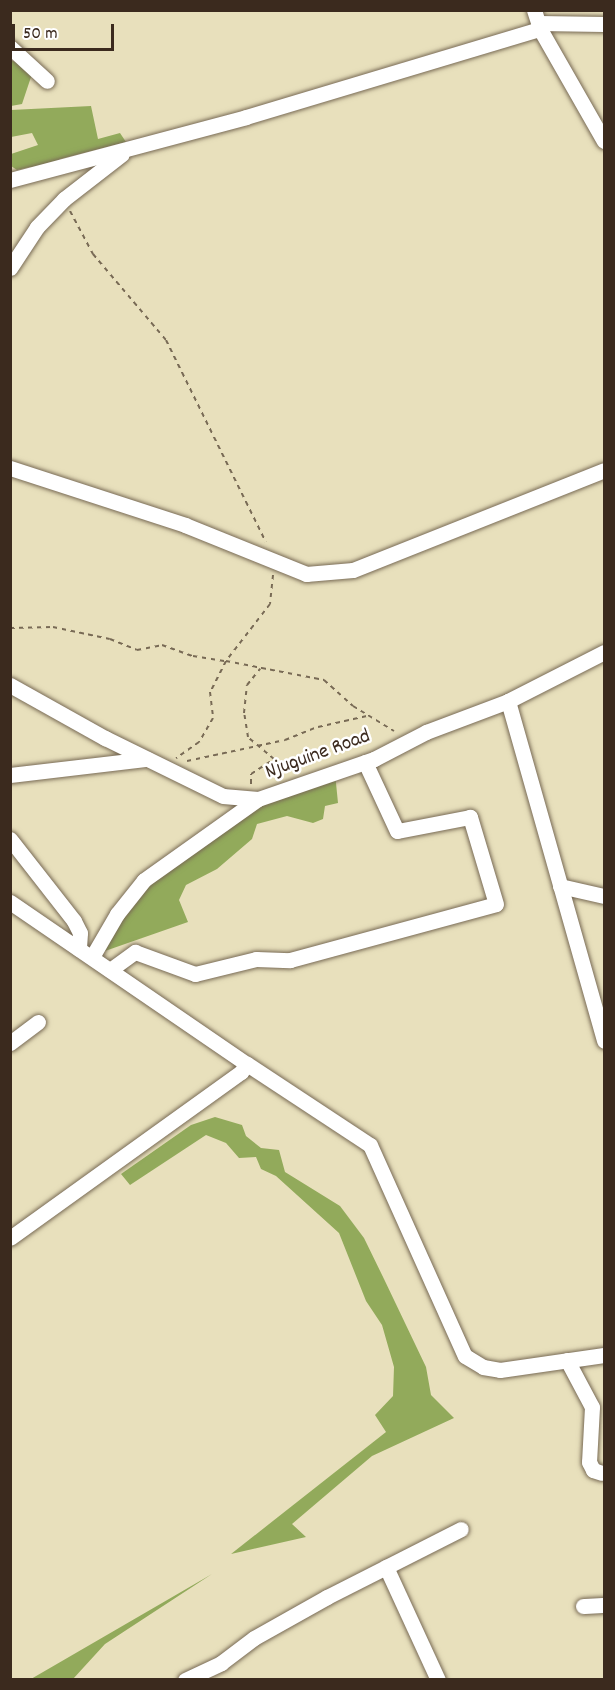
<!DOCTYPE html>
<html>
<head>
<meta charset="utf-8">
<style>
	body { margin:0 }
	#map { position:relative; width:615px; height:1690px; overflow:hidden; background:#e8e0bc; font-family:Dekko,sans-serif }
	div>[style] { position:absolute }
	.forest>* { inset:0; background:#92aa5b }
	.path>* { height:2px; margin-top:-1px; transform-origin:0; background:repeating-linear-gradient(90deg,#786a55 0 4.5px,transparent 0 9px) }
	.roads { filter:drop-shadow(0 0 2px #786a55) drop-shadow(0 0 2px #786a55) }
	.minor>* { height:15px; margin:-7.5px; padding:0 7.5px; transform-origin:7.5px; border-radius:7.5px; background:#fff }
	span { translate:-50% -50%; white-space:nowrap; text-align:center; line-height:1.15; -webkit-text-stroke:5px #fff; paint-order:stroke }
	.street-label { font-size:21px; color:#3b2a1e }
	.frame { position:absolute; inset:0; border:12px solid #3b2a1e; pointer-events:none }
	.scale { position:absolute; left:12px; top:24px; width:102px; height:27px; box-sizing:border-box; border:3px solid #3b2a1e; border-top:0; padding-left:8px; font-size:18px; line-height:21px; white-space:nowrap; color:#3b2a1e; -webkit-text-stroke:4px #fff; paint-order:stroke }
</style>
</head>
<body>
<div id="map">
	<div class="forest">
		<div style="clip-path:polygon(10px 60px,34px 68px,22px 104px,11px 106px)"></div>
		<div style="clip-path:polygon(91px 106px,98px 139px,120px 133px,126px 142px,60px 159px,51px 176px,30px 167px,17px 170px,11px 166px,11px 154px,38px 145px,32px 133px,11px 137px,11px 110px)"></div>
		<div style="clip-path:polygon(335px 773px,338px 803px,325px 806px,323px 819px,313px 823px,287px 816px,257px 824px,252px 839px,217px 869px,186px 885px,179px 900px,188px 922px,105px 951px,117px 914px,144px 880px,258px 799px)"></div>
		<div style="clip-path:polygon(215px 1117px,242px 1125px,246px 1136px,261px 1148px,279px 1150px,285px 1172px,340px 1206px,364px 1238px,384px 1279px,426px 1367px,431px 1395px,454px 1418px,372px 1456px,292px 1524px,306px 1537px,231px 1554px,386px 1432px,375px 1415px,393px 1396px,394px 1367px,382px 1325px,366px 1301px,339px 1233px,276px 1176px,261px 1169px,256px 1157px,239px 1158px,226px 1143px,206px 1135px,130px 1185px,121px 1174px,191px 1125px)"></div>
		<div style="clip-path:polygon(212px 1574px,105px 1644px,73px 1679px,31px 1679px)"></div>
	</div>
	<div class="path">
		<div style="left:70px;top:211px;width:49px;rotate:61.9deg"></div>
		<div style="left:93px;top:254px;width:113px;rotate:49.7deg"></div>
		<div style="left:166px;top:340px;width:225px;rotate:63.7deg"></div>
		<div style="left:273px;top:575px;width:29px;rotate:96deg"></div>
		<div style="left:270px;top:604px;width:72px;rotate:127.7deg"></div>
		<div style="left:226px;top:661px;width:100px;rotate:11deg"></div>
		<div style="left:324px;top:680px;width:39px;rotate:42deg"></div>
		<div style="left:353px;top:706px;width:48px;rotate:31.4deg"></div>
		<div style="left:10px;top:628px;width:43px;rotate:-1.3deg"></div>
		<div style="left:53px;top:627px;width:58px;rotate:11.9deg"></div>
		<div style="left:110px;top:639px;width:29px;rotate:22deg"></div>
		<div style="left:137px;top:650px;width:25px;rotate:-11deg"></div>
		<div style="left:162px;top:645px;width:33px;rotate:20deg"></div>
		<div style="left:193px;top:656px;width:33px;rotate:9deg"></div>
		<div style="left:226px;top:661px;width:35px;rotate:117deg"></div>
		<div style="left:210px;top:692px;width:26px;rotate:83deg"></div>
		<div style="left:213px;top:718px;width:28px;rotate:120deg"></div>
		<div style="left:199px;top:742px;width:28px;rotate:145deg"></div>
		<div style="left:187px;top:761px;width:100px;rotate:-12.1deg"></div>
		<div style="left:285px;top:740px;width:35px;rotate:-22deg"></div>
		<div style="left:318px;top:727px;width:50px;rotate:-12.7deg"></div>
		<div style="left:251px;top:784px;width:10px;rotate:-90deg"></div>
		<div style="left:251px;top:774px;width:27px;rotate:-33deg"></div>
		<div style="left:274px;top:759px;width:34px;rotate:-140deg"></div>
		<div style="left:248px;top:737px;width:24px;rotate:-99deg"></div>
		<div style="left:244px;top:713px;width:28px;rotate:-84deg"></div>
		<div style="left:247px;top:685px;width:21px;rotate:-51deg"></div>
	</div>
	<div class="roads">
		<div class="minor">
			<div style="left:534px;top:10px;width:20px;rotate:72deg"></div>
			<div style="left:540px;top:29px;width:129px;rotate:60.3deg"></div>
			<div style="left:538px;top:23px;width:66px;rotate:0.9deg"></div>
			<div style="left:10px;top:47px;width:50px;rotate:42.6deg"></div>
			<div style="left:10px;top:180px;width:244px;rotate:-14.9deg"></div>
			<div style="left:246px;top:117px;width:307px;rotate:-16.7deg"></div>
			<div style="left:10px;top:268px;width:49px;rotate:-56.6deg"></div>
			<div style="left:37px;top:227px;width:39px;rotate:-46deg"></div>
			<div style="left:64px;top:199px;width:73px;rotate:-37.8deg"></div>
			<div style="left:10px;top:468px;width:184px;rotate:18deg"></div>
			<div style="left:185px;top:525px;width:131px;rotate:22deg"></div>
			<div style="left:306px;top:574px;width:47px;rotate:-4.9deg"></div>
			<div style="left:353px;top:570px;width:270px;rotate:-21.7deg"></div>
			<div style="left:10px;top:685px;width:109px;rotate:29.2deg"></div>
			<div style="left:105px;top:738px;width:131px;rotate:26.2deg"></div>
			<div style="left:223px;top:796px;width:35px;rotate:5deg"></div>
			<div style="left:508px;top:701px;width:353px;rotate:74.2deg"></div>
			<div style="left:10px;top:775px;width:138px;rotate:-6.7deg"></div>
			<div style="left:10px;top:839px;width:104px;rotate:52deg"></div>
			<div style="left:74px;top:921px;width:13px;rotate:63deg"></div>
			<div style="left:80px;top:933px;width:16px;rotate:94deg"></div>
			<div style="left:560px;top:886px;width:45px;rotate:12.8deg"></div>
			<div style="left:10px;top:902px;width:287px;rotate:34.4deg"></div>
			<div style="left:247px;top:1064px;width:10px;rotate:127deg"></div>
			<div style="left:241px;top:1072px;width:284px;rotate:144.3deg"></div>
			<div style="left:92px;top:957px;width:50px;rotate:-59.8deg"></div>
			<div style="left:117px;top:914px;width:43px;rotate:-51.5deg"></div>
			<div style="left:144px;top:880px;width:140px;rotate:-35.4deg"></div>
			<div style="left:258px;top:799px;width:123px;rotate:-19deg"></div>
			<div style="left:374px;top:759px;width:59px;rotate:-27.4deg"></div>
			<div style="left:426px;top:732px;width:88px;rotate:-20.7deg"></div>
			<div style="left:508px;top:701px;width:108px;rotate:-27deg"></div>
			<div style="left:110px;top:970px;width:31px;rotate:-36deg"></div>
			<div style="left:135px;top:952px;width:64px;rotate:20.1deg"></div>
			<div style="left:195px;top:974px;width:63px;rotate:-13.8deg"></div>
			<div style="left:256px;top:959px;width:34px;rotate:2deg"></div>
			<div style="left:290px;top:960px;width:213px;rotate:-15.2deg"></div>
			<div style="left:496px;top:904px;width:91px;rotate:-106.6deg"></div>
			<div style="left:470px;top:817px;width:74px;rotate:169.1deg"></div>
			<div style="left:397px;top:831px;width:76px;rotate:-114.9deg"></div>
			<div style="left:10px;top:1043px;width:35px;rotate:-37deg"></div>
			<div style="left:247px;top:1064px;width:147px;rotate:33.4deg"></div>
			<div style="left:370px;top:1145px;width:231px;rotate:65.8deg"></div>
			<div style="left:465px;top:1356px;width:21px;rotate:31deg"></div>
			<div style="left:483px;top:1367px;width:17px;rotate:10deg"></div>
			<div style="left:500px;top:1370px;width:105px;rotate:-8.2deg"></div>
			<div style="left:567px;top:1360px;width:53px;rotate:62deg"></div>
			<div style="left:592px;top:1407px;width:55px;rotate:93.1deg"></div>
			<div style="left:589px;top:1462px;width:9px;rotate:63deg"></div>
			<div style="left:593px;top:1470px;width:9px;rotate:18deg"></div>
			<div style="left:386px;top:1567px;width:124px;rotate:65.3deg"></div>
			<div style="left:583px;top:1606px;width:21px;rotate:-3deg"></div>
			<div style="left:185px;top:1680px;width:40px;rotate:-25deg"></div>
			<div style="left:221px;top:1663px;width:41px;rotate:-37.1deg"></div>
			<div style="left:254px;top:1638px;width:84px;rotate:-29.3deg"></div>
			<div style="left:327px;top:1597px;width:150px;rotate:-26.9deg"></div>
		</div>
	</div>
	<div class="street-label">
		<span style="left:318px;top:755px;rotate:-20deg">Njuguine Road</span>
	</div>
	<div class="frame"></div>
	<div class="scale">50 m</div>
</div>
</body>
</html>
